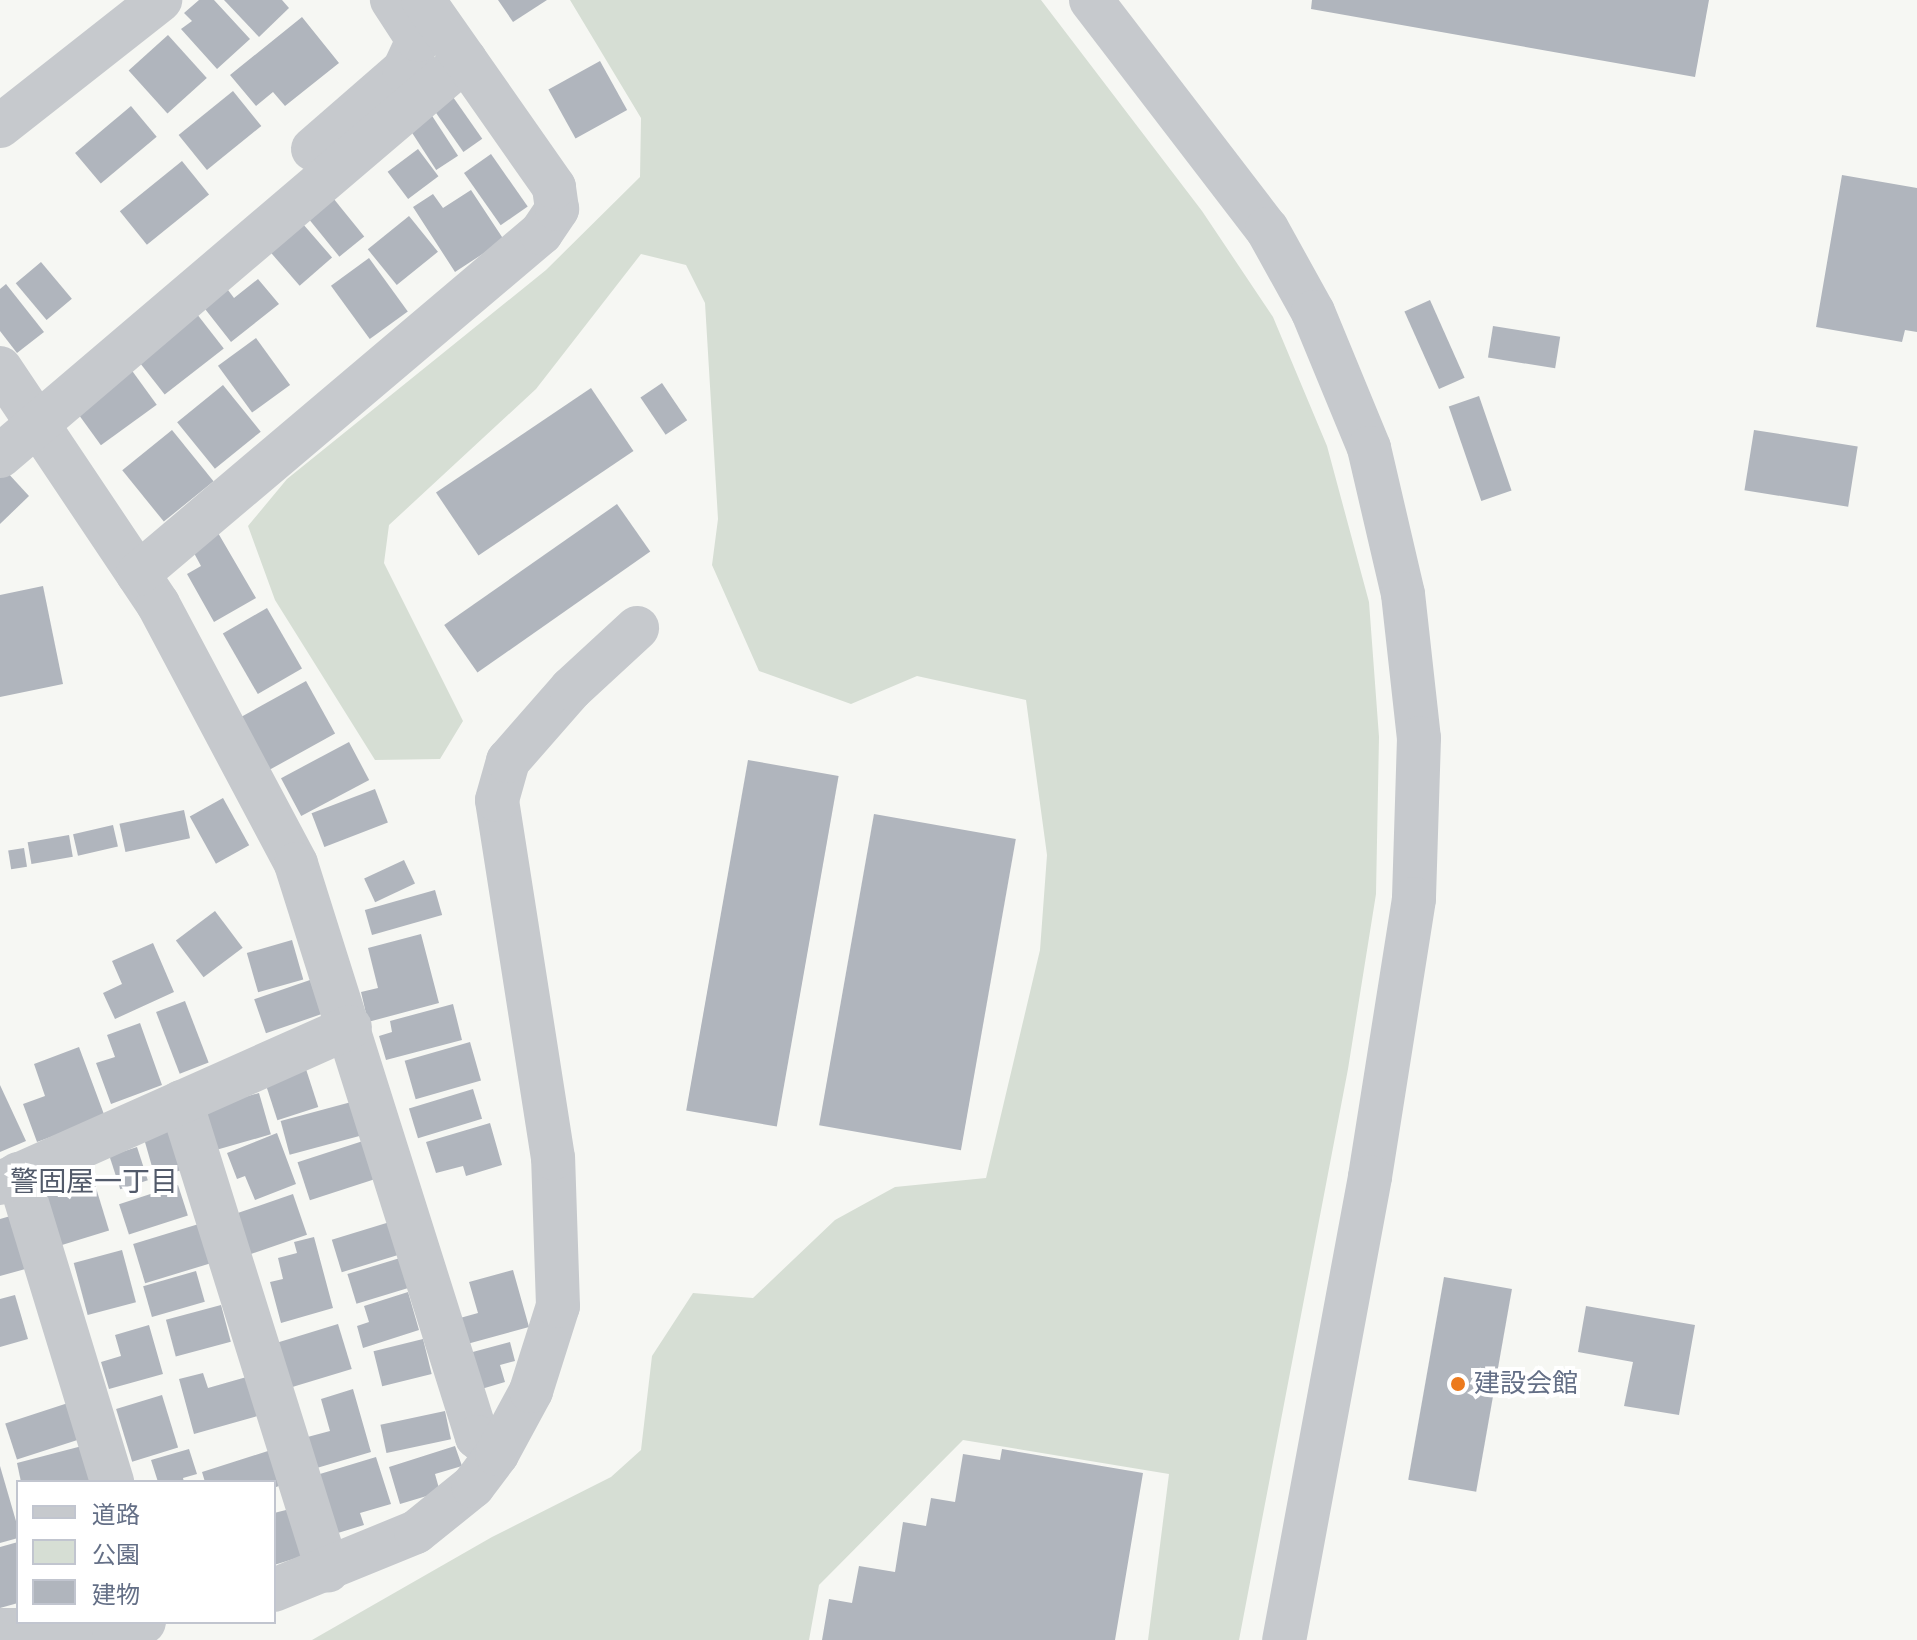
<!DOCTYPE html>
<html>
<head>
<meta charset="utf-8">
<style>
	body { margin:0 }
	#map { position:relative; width:1917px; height:1640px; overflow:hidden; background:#f6f7f3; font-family:"Asap Condensed","Noto Sans JP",sans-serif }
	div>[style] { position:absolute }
	.green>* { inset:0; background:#d6ded4 }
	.building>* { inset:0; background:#b0b5bd; transform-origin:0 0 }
	.minor>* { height:44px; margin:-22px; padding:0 22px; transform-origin:22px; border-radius:22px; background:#c6c9cd }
	.dots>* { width:22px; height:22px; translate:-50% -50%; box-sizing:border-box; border:4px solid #fff; border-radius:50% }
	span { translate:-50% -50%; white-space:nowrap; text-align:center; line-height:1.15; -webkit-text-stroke:8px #fff; paint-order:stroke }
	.poi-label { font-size:26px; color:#646f86 }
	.left { translate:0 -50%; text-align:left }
	.neighbourhood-label { font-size:28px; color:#525a6a }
	.legend { position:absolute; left:16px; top:1480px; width:260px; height:144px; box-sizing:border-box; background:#fff; border:2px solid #c1c5cf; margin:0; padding:10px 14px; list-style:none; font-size:24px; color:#646f86 }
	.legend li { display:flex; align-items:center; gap:16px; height:40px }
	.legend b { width:40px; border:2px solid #c1c5cf }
</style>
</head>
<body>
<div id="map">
	<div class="green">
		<div style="clip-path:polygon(570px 0,1041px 0,1202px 211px,1273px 317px,1327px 446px,1369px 602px,1379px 737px,1376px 894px,1348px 1069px,1239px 1640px,1148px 1640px,1169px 1474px,963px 1440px,819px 1585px,809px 1640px,312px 1640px,492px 1537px,611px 1477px,641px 1450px,652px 1356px,693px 1293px,753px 1298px,835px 1220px,895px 1187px,986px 1178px,1040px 950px,1047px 855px,1026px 700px,917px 676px,851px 704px,759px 671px,712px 565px,718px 519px,705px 303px,686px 265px,641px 254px,536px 389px,389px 525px,384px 563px,463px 721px,440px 759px,375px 760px,275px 600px,248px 526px,287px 479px,546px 270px,640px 177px,641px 118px)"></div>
	</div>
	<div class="building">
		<div style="clip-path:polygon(199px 0,214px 0,250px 39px,217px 69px,181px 29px,192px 21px,184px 13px)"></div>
		<div style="clip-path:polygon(224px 0,282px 0,289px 8px,259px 37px)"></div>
		<div style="clip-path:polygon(498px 0,547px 0,513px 22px)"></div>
		<div style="clip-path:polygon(1312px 0,1709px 0,1695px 77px,1311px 9px)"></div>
		<div style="clip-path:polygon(302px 17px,339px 63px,285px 106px,273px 92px,256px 106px,230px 75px)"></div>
		<div style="left:168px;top:35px;width:58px;height:53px;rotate:48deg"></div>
		<div style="left:600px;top:61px;width:56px;height:59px;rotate:61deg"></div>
		<div style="left:233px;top:91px;width:45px;height:70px;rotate:51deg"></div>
		<div style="left:453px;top:97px;width:51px;height:23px;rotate:55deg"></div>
		<div style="left:131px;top:106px;width:40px;height:73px;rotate:50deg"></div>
		<div style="left:427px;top:108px;width:57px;height:26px;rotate:57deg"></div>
		<div style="left:418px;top:149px;width:34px;height:38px;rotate:53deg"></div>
		<div style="left:491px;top:154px;width:64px;height:33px;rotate:55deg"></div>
		<div style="left:182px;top:161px;width:43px;height:80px;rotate:51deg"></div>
		<div style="clip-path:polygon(1842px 175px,1917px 188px,1917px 332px,1905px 330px,1902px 342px,1816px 327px)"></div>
		<div style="clip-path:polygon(471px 190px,504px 240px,455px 272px,413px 207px,433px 194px,443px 208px)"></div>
		<div style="left:329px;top:193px;width:56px;height:32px;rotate:51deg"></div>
		<div style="left:296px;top:216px;width:55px;height:43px;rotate:49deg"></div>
		<div style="left:409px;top:216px;width:46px;height:53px;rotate:51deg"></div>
		<div style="left:369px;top:258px;width:66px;height:47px;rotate:54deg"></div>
		<div style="left:41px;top:262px;width:48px;height:33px;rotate:50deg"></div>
		<div style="clip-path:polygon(258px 279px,279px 304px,231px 342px,198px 300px,222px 282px,234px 298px)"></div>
		<div style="clip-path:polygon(6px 284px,44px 332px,17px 353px,0 331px,0 289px)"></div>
		<div style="left:1430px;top:300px;width:85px;height:28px;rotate:66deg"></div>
		<div style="left:193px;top:309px;width:50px;height:75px;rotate:52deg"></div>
		<div style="left:1493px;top:326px;width:68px;height:32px;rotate:9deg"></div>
		<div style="left:256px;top:338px;width:58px;height:47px;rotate:54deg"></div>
		<div style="left:125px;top:361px;width:54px;height:69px;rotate:54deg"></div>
		<div style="left:662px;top:383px;width:45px;height:26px;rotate:56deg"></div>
		<div style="left:223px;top:385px;width:60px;height:59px;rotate:51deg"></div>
		<div style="left:591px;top:388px;width:76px;height:187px;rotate:56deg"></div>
		<div style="left:1479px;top:396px;width:100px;height:32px;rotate:71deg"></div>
		<div style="left:172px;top:430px;width:66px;height:64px;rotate:51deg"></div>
		<div style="left:1754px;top:430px;width:105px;height:61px;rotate:9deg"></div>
		<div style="clip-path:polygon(6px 471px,29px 496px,0 524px,0 477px)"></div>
		<div style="left:617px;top:504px;width:58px;height:211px;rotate:55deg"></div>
		<div style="clip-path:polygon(214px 526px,256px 598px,214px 622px,187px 574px,201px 566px,188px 542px)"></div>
		<div style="clip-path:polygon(43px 586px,63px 684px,0 697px,0 595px)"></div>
		<div style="left:267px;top:608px;width:70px;height:51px;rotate:60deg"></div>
		<div style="left:306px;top:681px;width:60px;height:79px;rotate:61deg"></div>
		<div style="left:349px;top:742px;width:43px;height:77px;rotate:62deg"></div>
		<div style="left:748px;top:760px;width:92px;height:356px;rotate:10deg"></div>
		<div style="left:375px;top:789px;width:36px;height:68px;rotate:69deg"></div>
		<div style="left:223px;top:798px;width:54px;height:38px;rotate:61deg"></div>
		<div style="left:184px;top:810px;width:29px;height:66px;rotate:78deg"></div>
		<div style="left:874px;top:814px;width:144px;height:316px;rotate:10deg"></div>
		<div style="left:113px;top:825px;width:22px;height:41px;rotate:77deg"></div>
		<div style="left:69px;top:835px;width:22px;height:42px;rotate:80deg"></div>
		<div style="left:24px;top:848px;width:19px;height:16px;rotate:81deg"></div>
		<div style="left:404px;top:860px;width:26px;height:44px;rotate:65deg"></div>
		<div style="left:435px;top:890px;width:26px;height:73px;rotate:74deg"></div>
		<div style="left:215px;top:911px;width:46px;height:49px;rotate:53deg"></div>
		<div style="clip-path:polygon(421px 934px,439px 1003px,368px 1022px,361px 992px,378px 988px,368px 948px)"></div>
		<div style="left:292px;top:940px;width:41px;height:47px;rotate:74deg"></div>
		<div style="clip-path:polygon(153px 943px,174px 992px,115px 1019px,103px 993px,122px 984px,112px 961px)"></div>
		<div style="left:310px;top:980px;width:36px;height:59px;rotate:71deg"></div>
		<div style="left:185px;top:1001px;width:66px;height:31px;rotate:69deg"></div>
		<div style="clip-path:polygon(453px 1004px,462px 1040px,386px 1060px,379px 1036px,392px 1032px,390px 1021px)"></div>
		<div style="clip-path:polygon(140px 1023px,162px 1085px,111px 1104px,96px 1063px,115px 1057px,107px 1035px)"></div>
		<div style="left:470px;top:1042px;width:40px;height:68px;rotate:74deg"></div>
		<div style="clip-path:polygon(79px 1047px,105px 1117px,37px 1142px,23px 1104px,45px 1096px,34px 1064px)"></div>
		<div style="left:305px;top:1066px;width:43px;height:43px;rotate:72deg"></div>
		<div style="clip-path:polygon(0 1085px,26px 1141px,0 1152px)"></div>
		<div style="left:473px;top:1089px;width:31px;height:67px;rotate:73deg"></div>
		<div style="left:259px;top:1093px;width:43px;height:58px;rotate:74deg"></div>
		<div style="left:355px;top:1101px;width:35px;height:77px;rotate:75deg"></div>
		<div style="clip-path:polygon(490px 1123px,502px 1165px,466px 1176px,463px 1166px,436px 1173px,426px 1142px)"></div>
		<div style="left:176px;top:1127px;width:43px;height:34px;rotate:74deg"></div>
		<div style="clip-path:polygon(277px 1133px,296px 1184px,255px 1200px,245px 1176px,237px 1179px,227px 1153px)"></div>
		<div style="left:366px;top:1140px;width:40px;height:72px;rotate:72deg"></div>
		<div style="left:137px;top:1147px;width:35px;height:29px;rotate:72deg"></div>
		<div style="left:93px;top:1178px;width:55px;height:51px;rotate:73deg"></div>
		<div style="left:178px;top:1185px;width:32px;height:62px;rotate:72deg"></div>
		<div style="left:293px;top:1194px;width:43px;height:67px;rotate:71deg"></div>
		<div style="clip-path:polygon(14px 1215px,29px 1268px,0 1276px,0 1219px)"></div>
		<div style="left:393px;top:1221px;width:34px;height:64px;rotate:73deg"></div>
		<div style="left:202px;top:1223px;width:41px;height:72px;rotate:73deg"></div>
		<div style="clip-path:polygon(314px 1237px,333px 1308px,281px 1323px,270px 1282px,283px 1279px,278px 1258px,297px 1253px,294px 1242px)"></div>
		<div style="left:122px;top:1250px;width:54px;height:50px;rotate:75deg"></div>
		<div style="left:400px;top:1258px;width:31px;height:55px;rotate:73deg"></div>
		<div style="clip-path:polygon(513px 1270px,529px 1327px,467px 1344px,460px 1318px,478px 1313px,469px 1282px)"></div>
		<div style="left:196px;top:1271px;width:32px;height:55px;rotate:74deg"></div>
		<div style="left:1444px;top:1277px;width:69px;height:206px;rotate:10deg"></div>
		<div style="clip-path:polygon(408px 1292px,419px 1330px,363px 1348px,357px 1326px,369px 1322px,364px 1306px)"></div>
		<div style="clip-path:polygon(15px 1295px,28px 1339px,0 1347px,0 1299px)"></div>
		<div style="left:221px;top:1305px;width:38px;height:57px;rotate:75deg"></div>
		<div style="clip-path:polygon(1586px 1306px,1695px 1325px,1679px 1415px,1624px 1406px,1633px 1362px,1578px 1352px)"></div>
		<div style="left:338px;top:1324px;width:47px;height:69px;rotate:73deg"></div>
		<div style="clip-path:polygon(149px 1325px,163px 1374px,109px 1389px,101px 1362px,121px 1356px,115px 1335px)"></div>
		<div style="left:423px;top:1339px;width:36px;height:51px;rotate:76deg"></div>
		<div style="clip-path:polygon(510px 1342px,515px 1361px,500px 1365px,505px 1382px,478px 1390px,469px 1353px)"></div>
		<div style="clip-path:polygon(203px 1373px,208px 1388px,250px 1376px,261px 1415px,194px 1434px,179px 1379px)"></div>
		<div style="clip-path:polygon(353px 1389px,371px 1452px,310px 1470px,300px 1439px,330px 1431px,321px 1399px)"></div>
		<div style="left:162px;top:1395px;width:55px;height:48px;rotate:73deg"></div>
		<div style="left:68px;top:1403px;width:38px;height:66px;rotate:72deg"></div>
		<div style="left:445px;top:1411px;width:29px;height:66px;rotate:78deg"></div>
		<div style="clip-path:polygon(82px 1446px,91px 1482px,21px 1482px,17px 1463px)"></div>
		<div style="clip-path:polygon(455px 1446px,462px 1466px,435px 1474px,440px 1492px,400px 1504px,389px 1467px)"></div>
		<div style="clip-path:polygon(189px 1449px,197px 1474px,183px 1478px,184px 1482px,158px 1482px,151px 1460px)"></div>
		<div style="clip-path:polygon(1002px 1449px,1143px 1473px,1115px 1640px,822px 1640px,829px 1599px,852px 1603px,859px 1566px,895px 1572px,903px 1522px,926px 1526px,931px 1498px,955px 1502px,963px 1454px,1000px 1460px)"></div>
		<div style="clip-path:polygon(271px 1450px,281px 1485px,274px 1488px,274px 1482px,205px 1482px,202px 1472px)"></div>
		<div style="clip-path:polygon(376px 1457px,391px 1504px,360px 1513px,364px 1525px,328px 1536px,310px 1477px)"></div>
		<div style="clip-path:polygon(0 1466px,18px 1528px,18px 1538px,0 1543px)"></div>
		<div style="clip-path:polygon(290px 1509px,303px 1556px,274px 1565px,274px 1513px)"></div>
		<div style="clip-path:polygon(18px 1542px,18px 1603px,0 1608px,0 1547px)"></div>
	</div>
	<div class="minor">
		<div style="left:1091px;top:0;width:289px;rotate:52.5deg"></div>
		<div style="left:1267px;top:229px;width:95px;rotate:61deg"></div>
		<div style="left:1313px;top:312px;width:147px;rotate:67.6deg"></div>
		<div style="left:1369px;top:448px;width:150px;rotate:76.9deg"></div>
		<div style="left:1403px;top:594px;width:145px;rotate:83.7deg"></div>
		<div style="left:1419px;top:738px;width:161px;rotate:91.8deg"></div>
		<div style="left:1414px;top:899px;width:281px;rotate:99deg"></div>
		<div style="left:1370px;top:1177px;width:471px;rotate:100.5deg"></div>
		<div style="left:0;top:126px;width:204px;rotate:-38.2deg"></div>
		<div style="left:313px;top:149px;width:121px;rotate:-41deg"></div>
		<div style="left:404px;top:70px;width:33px;rotate:-65deg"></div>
		<div style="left:418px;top:40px;width:48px;rotate:-123deg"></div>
		<div style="left:0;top:368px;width:284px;rotate:56.2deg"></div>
		<div style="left:158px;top:604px;width:294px;rotate:62deg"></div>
		<div style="left:296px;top:864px;width:601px;rotate:72.47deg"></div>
		<div style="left:477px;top:1437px;width:26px;rotate:40deg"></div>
		<div style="left:0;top:456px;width:611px;rotate:-40.42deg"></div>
		<div style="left:138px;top:574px;width:528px;rotate:-40.24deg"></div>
		<div style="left:541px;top:233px;width:29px;rotate:-56deg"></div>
		<div style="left:557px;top:209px;width:22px;rotate:-98deg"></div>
		<div style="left:554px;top:187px;width:228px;rotate:-125deg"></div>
		<div style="left:181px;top:1102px;width:491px;rotate:72.6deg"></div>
		<div style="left:18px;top:1174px;width:322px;rotate:73deg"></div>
		<div style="left:0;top:1183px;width:383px;rotate:-24deg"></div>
		<div style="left:274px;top:1590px;width:153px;rotate:-22.2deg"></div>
		<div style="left:416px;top:1532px;width:73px;rotate:-38.9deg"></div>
		<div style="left:473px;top:1486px;width:40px;rotate:-53deg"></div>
		<div style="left:497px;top:1454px;width:72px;rotate:-61.6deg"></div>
		<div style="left:531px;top:1391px;width:89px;rotate:-72.4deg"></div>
		<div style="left:558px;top:1306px;width:148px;rotate:-91.9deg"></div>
		<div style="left:553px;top:1158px;width:362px;rotate:-98.9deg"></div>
		<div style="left:497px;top:800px;width:41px;rotate:-74.2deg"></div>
		<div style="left:508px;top:761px;width:96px;rotate:-48.8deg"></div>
		<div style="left:571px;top:689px;width:90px;rotate:-42.7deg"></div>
		<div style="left:0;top:1630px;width:114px"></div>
		<div style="left:114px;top:1630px;width:31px;rotate:-15deg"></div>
	</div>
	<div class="dots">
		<div style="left:1458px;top:1384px;background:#ec7a1d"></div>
	</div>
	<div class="poi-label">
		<span class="left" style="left:1474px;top:1384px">建設会館</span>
	</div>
	<div class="neighbourhood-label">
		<span style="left:94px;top:1181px">警固屋一丁目</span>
	</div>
	<ul class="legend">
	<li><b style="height:10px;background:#c6c9cd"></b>道路</li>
	<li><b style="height:22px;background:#d6ded4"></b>公園</li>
	<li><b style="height:22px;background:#b0b5bd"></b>建物</li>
	</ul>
</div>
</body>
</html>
